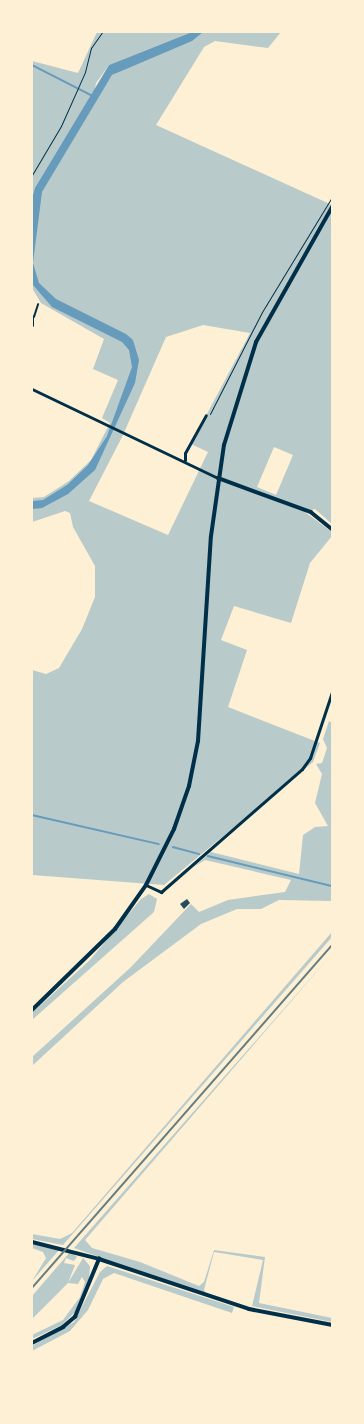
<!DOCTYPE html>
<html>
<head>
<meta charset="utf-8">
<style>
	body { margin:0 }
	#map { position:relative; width:364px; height:1424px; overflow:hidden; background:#fdf0d5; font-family:"DM Sans",sans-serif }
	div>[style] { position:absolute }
	.green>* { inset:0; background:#b9caca }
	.water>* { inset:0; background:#669bbc }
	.stream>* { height:1.5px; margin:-0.75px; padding:0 0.75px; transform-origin:0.75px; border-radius:0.75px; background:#669bbc }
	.building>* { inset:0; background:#264d5e }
	.path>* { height:1px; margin:-0.5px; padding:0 0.5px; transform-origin:0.5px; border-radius:0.5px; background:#003049 }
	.service>* { height:1.5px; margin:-0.75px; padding:0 0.75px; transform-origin:0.75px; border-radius:0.75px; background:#003049 }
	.minor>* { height:3px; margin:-1.5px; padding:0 1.5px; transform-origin:1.5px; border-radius:1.5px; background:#003049 }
	.tertiary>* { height:3.5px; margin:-1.75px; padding:0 1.75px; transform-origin:1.75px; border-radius:1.75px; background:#003049 }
	.secondary>* { height:4px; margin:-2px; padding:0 2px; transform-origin:2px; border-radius:2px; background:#003049 }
	.rail>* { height:1.5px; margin:-0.75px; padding:0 0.75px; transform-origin:0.75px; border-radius:0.75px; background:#657d81 }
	span { translate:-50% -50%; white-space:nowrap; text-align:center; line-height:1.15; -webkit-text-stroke:4px #fdf0d5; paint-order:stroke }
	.frame { position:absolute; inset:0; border:33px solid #fdf0d5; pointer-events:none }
</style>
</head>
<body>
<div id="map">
	<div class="green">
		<div style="clip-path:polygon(evenodd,97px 32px,192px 32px,109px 65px,96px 83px,92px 106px,112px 75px,203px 32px,281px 32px,268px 48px,215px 41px,204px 47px,156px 125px,332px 205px,332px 524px,315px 509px,305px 512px,332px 532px,332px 536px,310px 563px,291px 623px,234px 606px,221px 640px,247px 650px,228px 707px,320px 743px,313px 762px,164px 885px,32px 875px,32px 670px,46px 674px,59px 668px,82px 629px,95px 597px,95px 566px,73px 527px,70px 513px,65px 511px,32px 522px,32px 498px,44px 497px,69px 481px,91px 460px,110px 423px,102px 418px,118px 380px,93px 369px,104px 339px,41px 303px,32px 288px,32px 61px,78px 73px,97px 32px,203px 325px,250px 333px,191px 444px,208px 452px,168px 535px,89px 501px,123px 435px,166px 337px,203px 325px,97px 32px,274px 447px,293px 455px,276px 495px,257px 487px,274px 447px)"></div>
		<div style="clip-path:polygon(329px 721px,332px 723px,332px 901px,279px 900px,261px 909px,237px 909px,201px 924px,123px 982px,32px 1066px,32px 1057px,130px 968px,191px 904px,199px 912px,228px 900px,285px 892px,291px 880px,205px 860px,194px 867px,211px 852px,299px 874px,303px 835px,315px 827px,328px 826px,315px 803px,322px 774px,316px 764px,322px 763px,327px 748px,323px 739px)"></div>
		<div style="clip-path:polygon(149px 894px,157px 899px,154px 912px,32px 1020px,32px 1013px,90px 960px,141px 899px)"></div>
		<div style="clip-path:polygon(332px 932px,332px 937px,63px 1245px,32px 1239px,32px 1234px,60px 1239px,72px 1233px)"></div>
		<div style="clip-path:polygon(332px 954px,85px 1240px,92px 1248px,140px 1262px,199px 1286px,204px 1282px,214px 1250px,265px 1257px,259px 1303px,332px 1318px,332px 1322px,252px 1306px,263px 1260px,214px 1252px,204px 1290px,207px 1295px,74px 1248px)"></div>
		<div style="clip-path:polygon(32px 1244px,59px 1250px,32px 1281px,46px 1258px,43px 1252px,32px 1248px)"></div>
		<div style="clip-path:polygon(70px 1252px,77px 1257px,74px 1261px,66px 1258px,64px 1263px,75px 1265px,68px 1283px,83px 1258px,90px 1266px,89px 1280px,76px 1311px,62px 1325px,32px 1339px,32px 1335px,63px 1320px,80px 1297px,85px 1282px,82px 1277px,78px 1284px,68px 1283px,32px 1319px,32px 1296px)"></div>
		<div style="clip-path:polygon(107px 1266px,234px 1307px,232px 1313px,114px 1273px,103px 1279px,88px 1310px,70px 1331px,32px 1351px,32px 1346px,74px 1322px,100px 1272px)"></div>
	</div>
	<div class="water">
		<div style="clip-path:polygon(192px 32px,203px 32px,192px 41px,112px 75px,42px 192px,33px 263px,39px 283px,56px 299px,126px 334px,133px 340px,139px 360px,135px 383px,95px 470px,68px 494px,42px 508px,32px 509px,32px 501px,43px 500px,67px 485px,88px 465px,107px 436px,132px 367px,129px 350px,122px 342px,52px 307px,33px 285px,32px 199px,35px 188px,109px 65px)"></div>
	</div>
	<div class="stream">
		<div style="left:32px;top:65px;width:66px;rotate:27deg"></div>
		<div style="left:32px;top:815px;width:130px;rotate:12.9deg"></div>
		<div style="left:173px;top:847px;width:27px;rotate:15deg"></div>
		<div style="left:208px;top:856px;width:128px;rotate:13.6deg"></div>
	</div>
	<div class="building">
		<div style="clip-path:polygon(187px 899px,190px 903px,184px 909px,180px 904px)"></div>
	</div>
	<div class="path">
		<div style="left:32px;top:175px;width:57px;rotate:-59.4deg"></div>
		<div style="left:61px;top:126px;width:59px;rotate:-66deg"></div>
		<div style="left:85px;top:72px;width:25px;rotate:-76deg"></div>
		<div style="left:91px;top:48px;width:19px;rotate:-55deg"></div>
		<div style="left:210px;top:414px;width:114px;rotate:-63deg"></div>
		<div style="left:262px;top:312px;width:135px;rotate:-58.7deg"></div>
	</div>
	<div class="service">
		<div style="left:34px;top:317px;width:13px;rotate:-72deg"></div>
	</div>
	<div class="minor">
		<div style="left:32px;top:316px;width:9px;rotate:90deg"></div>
		<div style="left:32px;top:389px;width:206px;rotate:25.6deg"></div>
		<div style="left:185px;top:460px;width:7px;rotate:-90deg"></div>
		<div style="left:185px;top:453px;width:43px;rotate:-61.1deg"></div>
		<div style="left:146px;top:885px;width:17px;rotate:25deg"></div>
		<div style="left:161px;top:892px;width:187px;rotate:-41.1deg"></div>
		<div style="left:302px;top:769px;width:14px;rotate:-54deg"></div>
		<div style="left:310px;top:758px;width:70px;rotate:-71.6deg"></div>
	</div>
	<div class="tertiary">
		<div style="left:218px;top:478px;width:99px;rotate:20.1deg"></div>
		<div style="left:311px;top:512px;width:27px;rotate:39deg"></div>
		<div style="left:32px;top:1343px;width:35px;rotate:-27deg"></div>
		<div style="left:63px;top:1327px;width:16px;rotate:-40deg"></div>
		<div style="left:75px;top:1317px;width:63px;rotate:-67.5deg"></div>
	</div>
	<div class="secondary">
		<div style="left:32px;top:1010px;width:116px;rotate:-44.3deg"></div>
		<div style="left:115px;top:929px;width:54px;rotate:-54.8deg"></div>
		<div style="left:146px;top:885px;width:63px;rotate:-63.4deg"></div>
		<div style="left:174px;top:829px;width:46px;rotate:-70.8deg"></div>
		<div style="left:189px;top:786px;width:46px;rotate:-78.7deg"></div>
		<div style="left:198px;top:741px;width:205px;rotate:-86.4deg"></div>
		<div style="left:211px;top:536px;width:92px;rotate:-81.9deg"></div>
		<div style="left:224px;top:445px;width:108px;rotate:-72.7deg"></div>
		<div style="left:256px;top:342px;width:155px;rotate:-60.6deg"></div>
		<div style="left:32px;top:1242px;width:69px;rotate:14.2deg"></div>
		<div style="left:99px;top:1259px;width:158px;rotate:18.4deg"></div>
		<div style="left:249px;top:1309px;width:85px;rotate:10.9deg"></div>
	</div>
	<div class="rail">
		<div style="left:32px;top:1288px;width:456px;rotate:-48.8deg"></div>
	</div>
	<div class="frame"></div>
</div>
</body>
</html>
